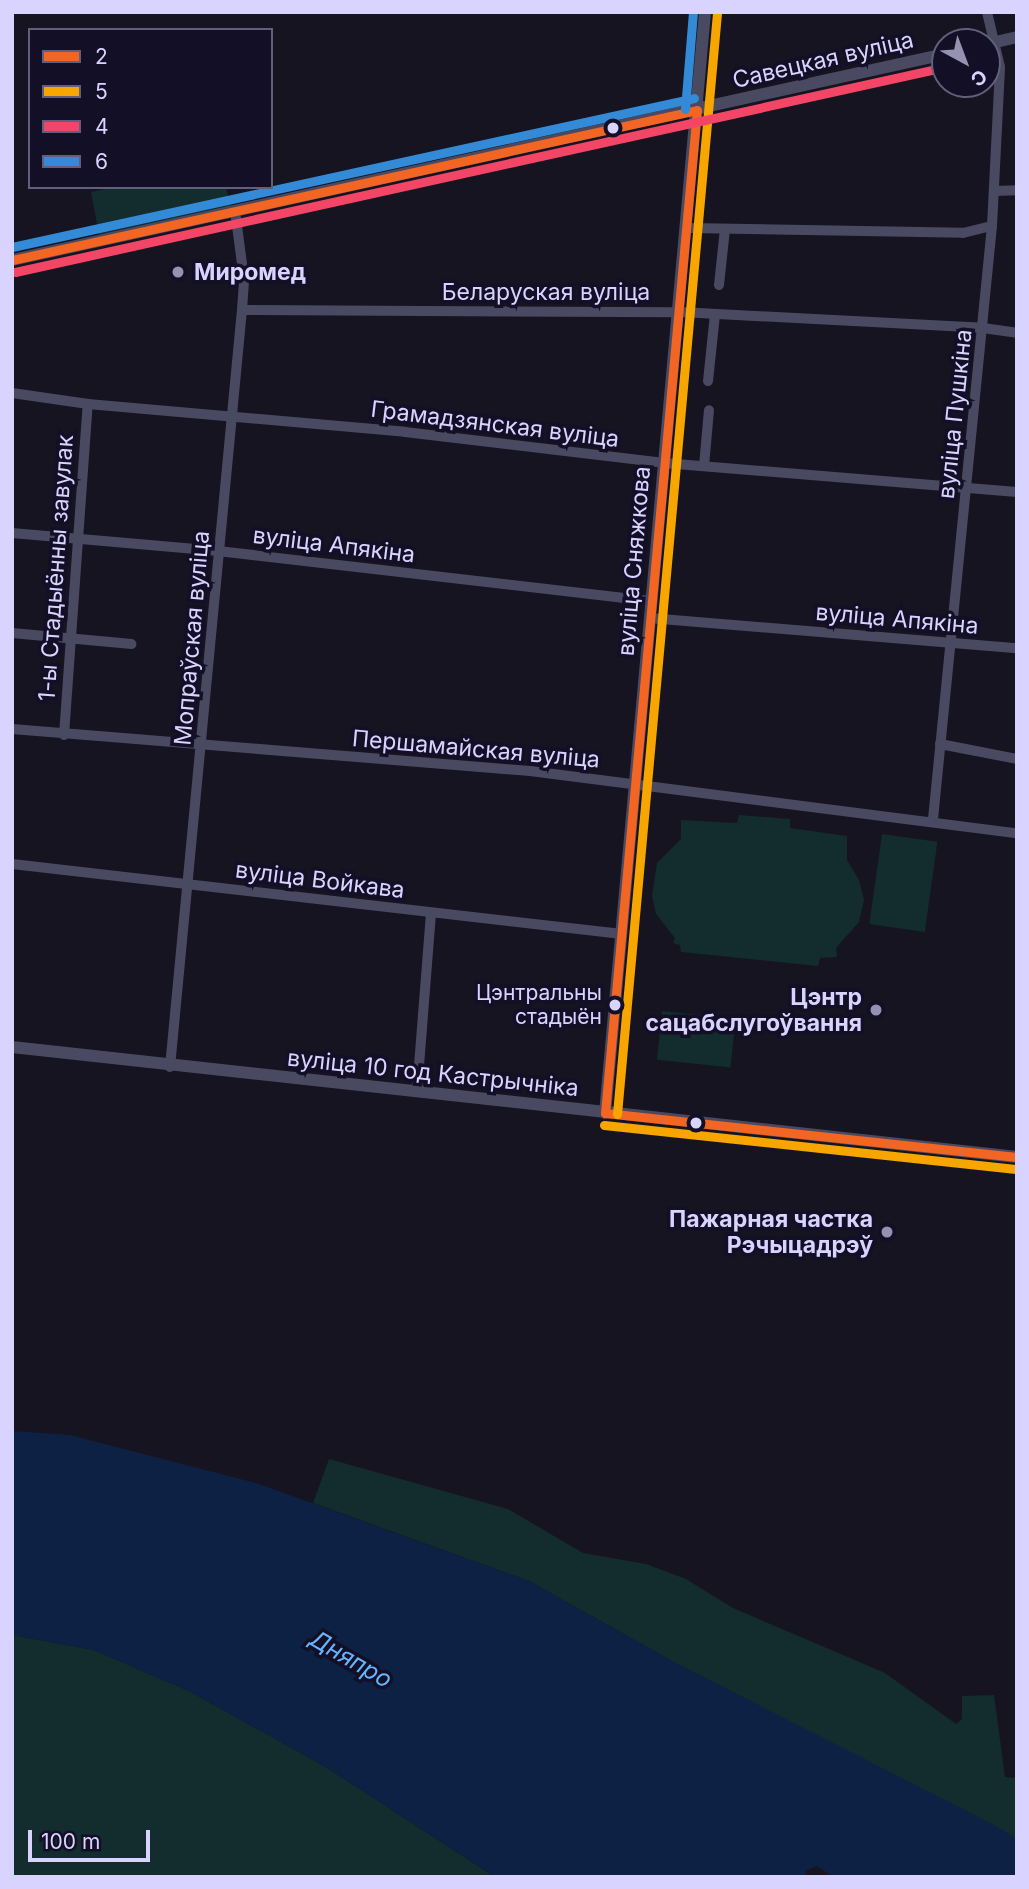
<!DOCTYPE html>
<html>
<head>
<meta charset="utf-8">
<style>
	body { margin:0 }
	#map { position:relative; width:1029px; height:1889px; overflow:hidden; background:#161421; font-family:Inter,sans-serif }
	div>[style] { position:absolute }
	.green>* { inset:0; background:#132c2d; transform-origin:0 0 }
	.water>* { inset:0; background:#0d2144 }
	.minor>* { height:10px; margin:-5px; padding:0 5px; transform-origin:5px; border-radius:5px; background:#4a4962 }
	.tertiary>* { height:12px; margin:-6px; padding:0 6px; transform-origin:6px; border-radius:6px; background:#4a4962 }
	.bus-1>* { height:9px; margin:-4.5px; padding:0 4.5px; transform-origin:4.5px; border-radius:4.5px; background:#f26522 }
	.bus-2>* { height:9px; margin:-4.5px; padding:0 4.5px; transform-origin:4.5px; border-radius:4.5px; background:#f7a600 }
	.bus-3>* { height:9px; margin:-4.5px; padding:0 4.5px; transform-origin:4.5px; border-radius:4.5px; background:#f34667 }
	.bus-4>* { height:9px; margin:-4.5px; padding:0 4.5px; transform-origin:4.5px; border-radius:4.5px; background:#338bd7 }
	.dots>* { width:19px; height:19px; translate:-50% -50%; box-sizing:border-box; border:4px solid #130f26; border-radius:50% }
	span { translate:-50% -50%; white-space:nowrap; text-align:center; line-height:1.15; -webkit-text-stroke:7px #130f26; paint-order:stroke }
	.bus-label { font-size:21px; color:#d9d4ff }
	.right { translate:-100% -50%; text-align:right }
	.street-label { font-size:23px; color:#d9d4ff }
	.poi-label { font-size:23px; color:#d9d4ff; font-weight:700 }
	.left { translate:0 -50%; text-align:left }
	.water-label { font-size:24px; color:#62b6ff; font-style:italic }
	.frame { position:absolute; inset:0; border:14px solid #d9d4ff; pointer-events:none }
	.legend { position:absolute; left:28px; top:28px; width:245px; height:161px; box-sizing:border-box; background:#130f26; border:2px solid #625e7d; margin:0; padding:9px 12px; list-style:none; font-size:21px; color:#d9d4ff }
	.legend li { display:flex; align-items:center; gap:14px; height:35px }
	.legend b { width:35px; border:2px solid #625e7d }
	.north { position:absolute; left:931px; top:28px; width:70px; height:70px; box-sizing:border-box; background:#130f26; border:2px solid #625e7d; border-radius:50%; rotate:139deg; font-size:19px; font-weight:700; line-height:28px; text-align:center; color:#d9d4ff }
	.north::after { content:''; display:block; margin:auto; width:24px; height:32px; background:#9591b1; clip-path:polygon(50% 0,100% 100%,50% 72%,0 100%) }
	.scale { position:absolute; left:28px; top:1830px; width:122px; height:32px; box-sizing:border-box; border:4px solid #d9d4ff; border-top:0; padding-left:9px; font-size:21px; line-height:24px; white-space:nowrap; color:#d9d4ff; -webkit-text-stroke:5px #130f26; paint-order:stroke }
</style>
</head>
<body>
<div id="map">
	<div class="green">
		<div style="clip-path:polygon(114px 187px,226px 187px,231px 210px,100px 240px,91px 192px)"></div>
		<div style="clip-path:polygon(739px 815px,790px 819px,790px 828px,847px 836px,847px 860px,859px 880px,864px 900px,859px 922px,836px 948px,837px 957px,820px 958px,818px 966px,681px 952px,680px 945px,673px 943px,675px 938px,656px 914px,652px 896px,657px 863px,681px 839px,681px 820px,737px 823px)"></div>
		<div style="left:882px;top:834px;width:56px;height:91px;rotate:8deg"></div>
		<div style="left:662px;top:1011px;width:74px;height:49px;rotate:6deg"></div>
		<div style="clip-path:polygon(329px 1459px,508px 1509px,583px 1553px,646px 1564px,686px 1579px,733px 1608px,885px 1673px,956px 1724px,962px 1719px,962px 1696px,994px 1695px,1005px 1777px,1017px 1778px,1017px 1839px,672px 1661px,529px 1581px,313px 1503px)"></div>
		<div style="clip-path:polygon(12px 1635px,94px 1650px,189px 1691px,326px 1767px,495px 1877px,12px 1877px)"></div>
	</div>
	<div class="water">
		<div style="clip-path:polygon(12px 1431px,70px 1435px,256px 1483px,529px 1581px,672px 1661px,996px 1826px,1017px 1839px,1017px 1877px,834px 1877px,816px 1866px,805px 1871px,808px 1877px,495px 1877px,326px 1767px,189px 1691px,94px 1650px,12px 1635px)"></div>
	</div>
	<div class="minor">
		<div style="left:994px;top:191px;width:23px;rotate:-2deg"></div>
		<div style="left:687px;top:228px;width:276px;rotate:1deg"></div>
		<div style="left:963px;top:233px;width:30px;rotate:-14deg"></div>
		<div style="left:719px;top:285px;width:56px;rotate:-83.9deg"></div>
		<div style="left:242px;top:310px;width:438px;rotate:0.3deg"></div>
		<div style="left:680px;top:312px;width:303px;rotate:3deg"></div>
		<div style="left:983px;top:328px;width:34px;rotate:8deg"></div>
		<div style="left:708px;top:381px;width:67px;rotate:-84deg"></div>
		<div style="left:12px;top:393px;width:77px;rotate:8.2deg"></div>
		<div style="left:88px;top:404px;width:318px;rotate:5deg"></div>
		<div style="left:405px;top:432px;width:261px;rotate:6.8deg"></div>
		<div style="left:664px;top:463px;width:354px;rotate:4.7deg"></div>
		<div style="left:704px;top:466px;width:56px;rotate:-84.9deg"></div>
		<div style="left:12px;top:533px;width:207px;rotate:5deg"></div>
		<div style="left:218px;top:551px;width:435px;rotate:6.6deg"></div>
		<div style="left:649px;top:618px;width:369px;rotate:4.7deg"></div>
		<div style="left:12px;top:633px;width:120px;rotate:5.3deg"></div>
		<div style="left:12px;top:729px;width:520px;rotate:4.64deg"></div>
		<div style="left:530px;top:771px;width:491px;rotate:7.3deg"></div>
		<div style="left:64px;top:735px;width:332px;rotate:-85.9deg"></div>
		<div style="left:940px;top:744px;width:78px;rotate:11deg"></div>
		<div style="left:933px;top:819px;width:596px;rotate:-84.32deg"></div>
		<div style="left:992px;top:226px;width:159px;rotate:-87.1deg"></div>
		<div style="left:1000px;top:67px;width:57px;rotate:-103.3deg"></div>
		<div style="left:12px;top:864px;width:614px;rotate:6.55deg"></div>
		<div style="left:170px;top:1067px;width:760px;rotate:-84.57deg"></div>
		<div style="left:242px;top:310px;width:31px;rotate:-86deg"></div>
		<div style="left:244px;top:279px;width:69px;rotate:-97.5deg"></div>
		<div style="left:417px;top:1091px;width:178px;rotate:-85.5deg"></div>
	</div>
	<div class="tertiary">
		<div style="left:987px;top:44px;width:31px;rotate:-13deg"></div>
		<div style="left:12px;top:260px;width:955px;rotate:-12.45deg"></div>
		<div style="left:12px;top:1047px;width:1011px;rotate:6.25deg"></div>
		<div style="left:605px;top:1113px;width:1106px;rotate:-84.81deg"></div>
	</div>
	<div class="bus-1">
		<div style="left:12px;top:260px;width:701px;rotate:-12.35deg"></div>
		<div style="left:605px;top:1113px;width:1007px;rotate:-84.76deg"></div>
		<div style="left:605px;top:1113px;width:414px;rotate:6.1deg"></div>
	</div>
	<div class="bus-2">
		<div style="left:617px;top:1114px;width:1106px;rotate:-84.81deg"></div>
		<div style="left:604px;top:1125px;width:414px;rotate:6.1deg"></div>
	</div>
	<div class="bus-3">
		<div style="left:15px;top:272px;width:952px;rotate:-12.43deg"></div>
	</div>
	<div class="bus-4">
		<div style="left:685px;top:109px;width:97px;rotate:-85.3deg"></div>
		<div style="left:12px;top:247px;width:698px;rotate:-12.32deg"></div>
	</div>
	<div class="dots">
		<div style="left:613px;top:128px;background:#d9d4ff"></div>
		<div style="left:178px;top:272px;background:#9591b1"></div>
		<div style="left:615px;top:1005px;background:#d9d4ff"></div>
		<div style="left:876px;top:1010px;background:#9591b1"></div>
		<div style="left:696px;top:1123px;background:#d9d4ff"></div>
		<div style="left:887px;top:1232px;background:#9591b1"></div>
	</div>
	<div class="bus-label">
		<span class="right" style="left:602px;top:1005px">Цэнтральны<br>стадыён</span>
	</div>
	<div class="street-label">
		<span style="left:823px;top:60px;rotate:-13deg">Савецкая вуліца</span>
		<span style="left:546px;top:292px">Беларуская вуліца</span>
		<span style="left:955px;top:414px;rotate:-84deg">вуліца Пушкіна</span>
		<span style="left:495px;top:424px;rotate:7deg">Грамадзянская вуліца</span>
		<span style="left:334px;top:545px;rotate:7deg">вуліца Апякіна</span>
		<span style="left:634px;top:561px;rotate:-85deg">вуліца Сняжкова</span>
		<span style="left:56px;top:568px;rotate:-86deg">1-ы Стадыённы завулак</span>
		<span style="left:897px;top:619px;rotate:5deg">вуліца Апякіна</span>
		<span style="left:192px;top:638px;rotate:-85deg">Мопраўская вуліца</span>
		<span style="left:476px;top:749px;rotate:5deg">Першамайская вуліца</span>
		<span style="left:320px;top:880px;rotate:7deg">вуліца Войкава</span>
		<span style="left:433px;top:1073px;rotate:6deg">вуліца 10 год Кастрычніка</span>
	</div>
	<div class="poi-label">
		<span class="left" style="left:194px;top:272px">Миромед</span>
		<span class="right" style="left:862px;top:1010px">Цэнтр<br>сацабслугоўвання</span>
		<span class="right" style="left:873px;top:1232px">Пажарная частка<br>Рэчыцадрэў</span>
	</div>
	<div class="water-label">
		<span style="left:351px;top:1659px;rotate:30deg">Дняпро</span>
	</div>
	<div class="frame"></div>
	<ul class="legend">
	<li><b style="height:9px;background:#f26522"></b>2</li>
	<li><b style="height:9px;background:#f7a600"></b>5</li>
	<li><b style="height:9px;background:#f34667"></b>4</li>
	<li><b style="height:9px;background:#338bd7"></b>6</li>
	</ul>
	<div class="north">С</div>
	<div class="scale">100 m</div>
</div>
</body>
</html>
